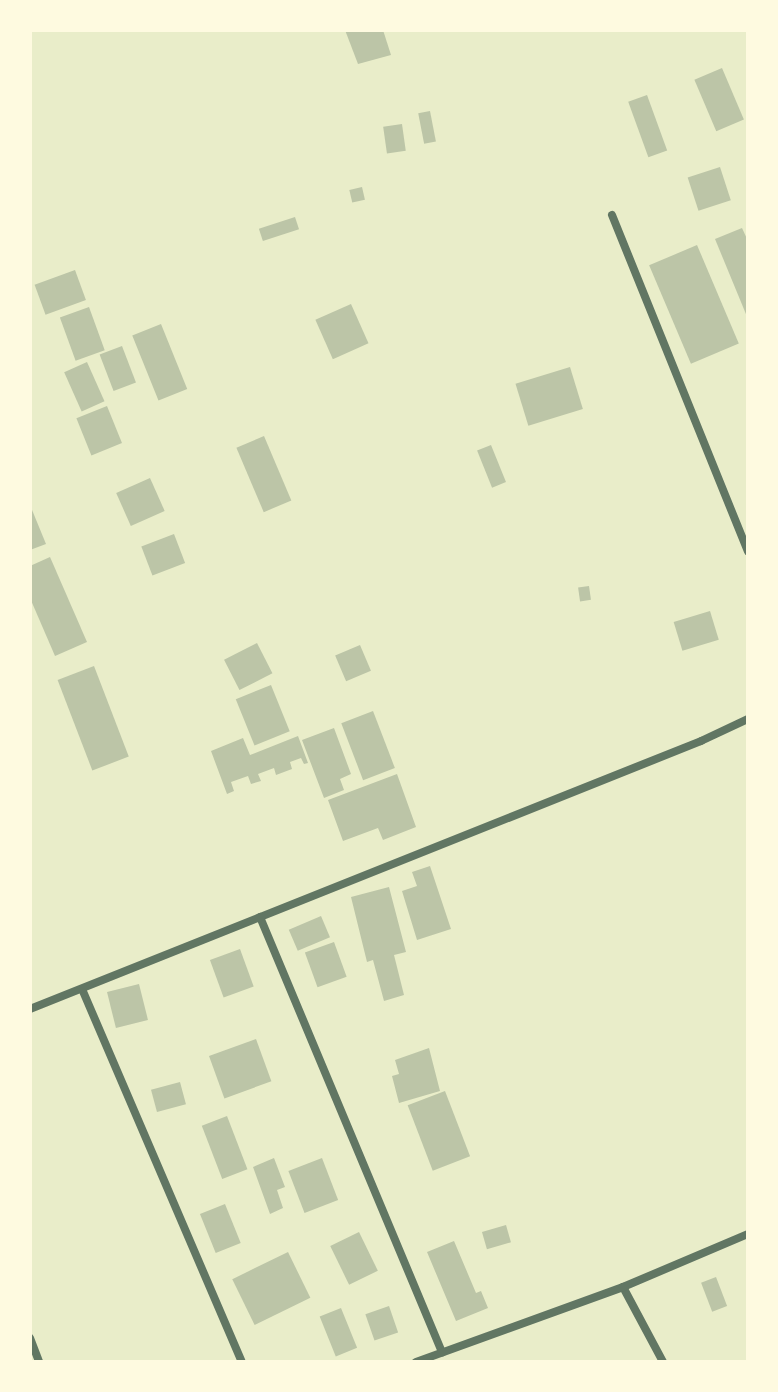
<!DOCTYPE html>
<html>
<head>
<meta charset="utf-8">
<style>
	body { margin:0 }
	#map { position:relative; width:778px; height:1392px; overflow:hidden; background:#e9edc9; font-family:"Sofia Sans Condensed",sans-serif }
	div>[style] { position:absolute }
	.building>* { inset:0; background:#bcc5a7; transform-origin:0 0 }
	.minor>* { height:8px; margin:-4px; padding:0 4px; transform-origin:4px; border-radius:4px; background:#617663 }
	span { translate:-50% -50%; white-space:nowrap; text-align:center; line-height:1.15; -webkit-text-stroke:8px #fefae0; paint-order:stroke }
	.frame { position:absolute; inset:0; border:32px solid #fefae0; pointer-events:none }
</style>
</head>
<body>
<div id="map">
	<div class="building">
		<div style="clip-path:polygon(345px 30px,383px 30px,391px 55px,358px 64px)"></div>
		<div style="left:722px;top:68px;width:56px;height:30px;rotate:67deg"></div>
		<div style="left:647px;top:95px;width:59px;height:20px;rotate:70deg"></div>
		<div style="left:430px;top:111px;width:31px;height:12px;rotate:79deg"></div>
		<div style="left:402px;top:124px;width:27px;height:19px;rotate:82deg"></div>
		<div style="left:720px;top:167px;width:35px;height:34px;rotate:72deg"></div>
		<div style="left:362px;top:187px;width:13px;height:13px;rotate:77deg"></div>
		<div style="left:295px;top:217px;width:13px;height:38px;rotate:72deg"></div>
		<div style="clip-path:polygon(742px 228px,748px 241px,748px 319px,715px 239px)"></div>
		<div style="left:697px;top:245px;width:107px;height:52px;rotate:67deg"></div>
		<div style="left:75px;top:270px;width:32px;height:43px;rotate:70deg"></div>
		<div style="left:351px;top:304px;width:43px;height:39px;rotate:66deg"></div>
		<div style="left:89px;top:307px;width:46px;height:31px;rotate:70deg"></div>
		<div style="left:161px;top:324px;width:70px;height:31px;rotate:68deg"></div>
		<div style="left:122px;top:346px;width:39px;height:24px;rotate:69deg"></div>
		<div style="left:87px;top:362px;width:43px;height:25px;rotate:66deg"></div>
		<div style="left:570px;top:367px;width:44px;height:57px;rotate:73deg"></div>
		<div style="left:107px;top:406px;width:40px;height:33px;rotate:68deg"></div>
		<div style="left:264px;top:436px;width:70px;height:30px;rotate:67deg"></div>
		<div style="left:491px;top:445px;width:40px;height:15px;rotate:68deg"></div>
		<div style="left:150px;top:478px;width:36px;height:37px;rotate:66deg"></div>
		<div style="clip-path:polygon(30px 505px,46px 544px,30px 550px)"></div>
		<div style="left:174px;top:534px;width:31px;height:35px;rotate:69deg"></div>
		<div style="clip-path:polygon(50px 557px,87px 642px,55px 656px,30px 598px,30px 566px)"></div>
		<div style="left:589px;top:586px;width:14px;height:11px;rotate:82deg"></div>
		<div style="left:710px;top:611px;width:30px;height:38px;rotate:73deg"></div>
		<div style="left:257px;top:643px;width:34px;height:37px;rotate:63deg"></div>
		<div style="left:360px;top:645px;width:28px;height:27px;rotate:67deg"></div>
		<div style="left:94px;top:666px;width:97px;height:39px;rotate:69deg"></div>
		<div style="left:271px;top:685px;width:50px;height:38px;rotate:68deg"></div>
		<div style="left:373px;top:711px;width:61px;height:34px;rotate:69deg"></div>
		<div style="clip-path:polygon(334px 728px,351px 774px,340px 779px,344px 790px,324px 798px,302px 740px)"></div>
		<div style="clip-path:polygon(298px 736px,308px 763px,304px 764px,301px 758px,290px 762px,292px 769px,276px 775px,274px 768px,258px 774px,261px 781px,251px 784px,248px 776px,231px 782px,234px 791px,227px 794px,211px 751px,243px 738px,250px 755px)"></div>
		<div style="clip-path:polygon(397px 774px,416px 827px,383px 840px,378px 828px,343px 841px,328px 800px)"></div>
		<div style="clip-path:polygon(430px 866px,451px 929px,417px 940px,402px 891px,417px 886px,412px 872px)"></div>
		<div style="clip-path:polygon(389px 887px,406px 952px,394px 955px,404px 995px,384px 1001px,373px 960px,367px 962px,351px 897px)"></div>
		<div style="left:321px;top:916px;width:23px;height:35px;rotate:67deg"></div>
		<div style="left:334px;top:942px;width:37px;height:31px;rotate:70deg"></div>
		<div style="left:240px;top:949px;width:40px;height:32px;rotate:70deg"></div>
		<div style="left:139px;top:984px;width:37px;height:33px;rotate:76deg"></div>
		<div style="left:256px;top:1039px;width:45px;height:50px;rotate:70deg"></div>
		<div style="clip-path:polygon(429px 1048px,440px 1091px,399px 1103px,392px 1076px,399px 1074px,395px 1060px)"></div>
		<div style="left:180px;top:1082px;width:23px;height:30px;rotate:75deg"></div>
		<div style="left:445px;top:1091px;width:70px;height:40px;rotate:69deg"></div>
		<div style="left:227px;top:1116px;width:57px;height:27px;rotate:69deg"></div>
		<div style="clip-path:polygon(274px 1158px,285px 1187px,277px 1190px,283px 1208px,270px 1214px,253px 1167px)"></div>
		<div style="left:322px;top:1158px;width:45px;height:36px;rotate:69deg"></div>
		<div style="left:225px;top:1204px;width:42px;height:27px;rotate:68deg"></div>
		<div style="left:506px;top:1225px;width:18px;height:25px;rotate:74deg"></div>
		<div style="left:359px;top:1232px;width:43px;height:32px;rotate:64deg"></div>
		<div style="clip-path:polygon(454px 1241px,476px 1293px,481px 1291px,488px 1308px,456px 1321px,427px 1252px)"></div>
		<div style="left:288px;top:1252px;width:51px;height:62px;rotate:64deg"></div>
		<div style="left:716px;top:1277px;width:31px;height:16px;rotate:69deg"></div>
		<div style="left:389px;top:1306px;width:28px;height:25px;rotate:71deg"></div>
		<div style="left:341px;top:1308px;width:43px;height:23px;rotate:68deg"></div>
	</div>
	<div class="minor">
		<div style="left:612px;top:215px;width:363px;rotate:68deg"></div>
		<div style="left:260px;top:917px;width:472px;rotate:67.3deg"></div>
		<div style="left:82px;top:989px;width:406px;rotate:66.8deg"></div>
		<div style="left:30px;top:1009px;width:723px;rotate:-21.77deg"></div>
		<div style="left:701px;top:741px;width:52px;rotate:-25.1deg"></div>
		<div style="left:623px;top:1287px;width:85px;rotate:61.9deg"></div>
		<div style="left:30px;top:1338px;width:26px;rotate:69deg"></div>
		<div style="left:416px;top:1362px;width:220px;rotate:-19.9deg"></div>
		<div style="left:623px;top:1287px;width:136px;rotate:-23deg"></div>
	</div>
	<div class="frame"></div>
</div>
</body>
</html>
